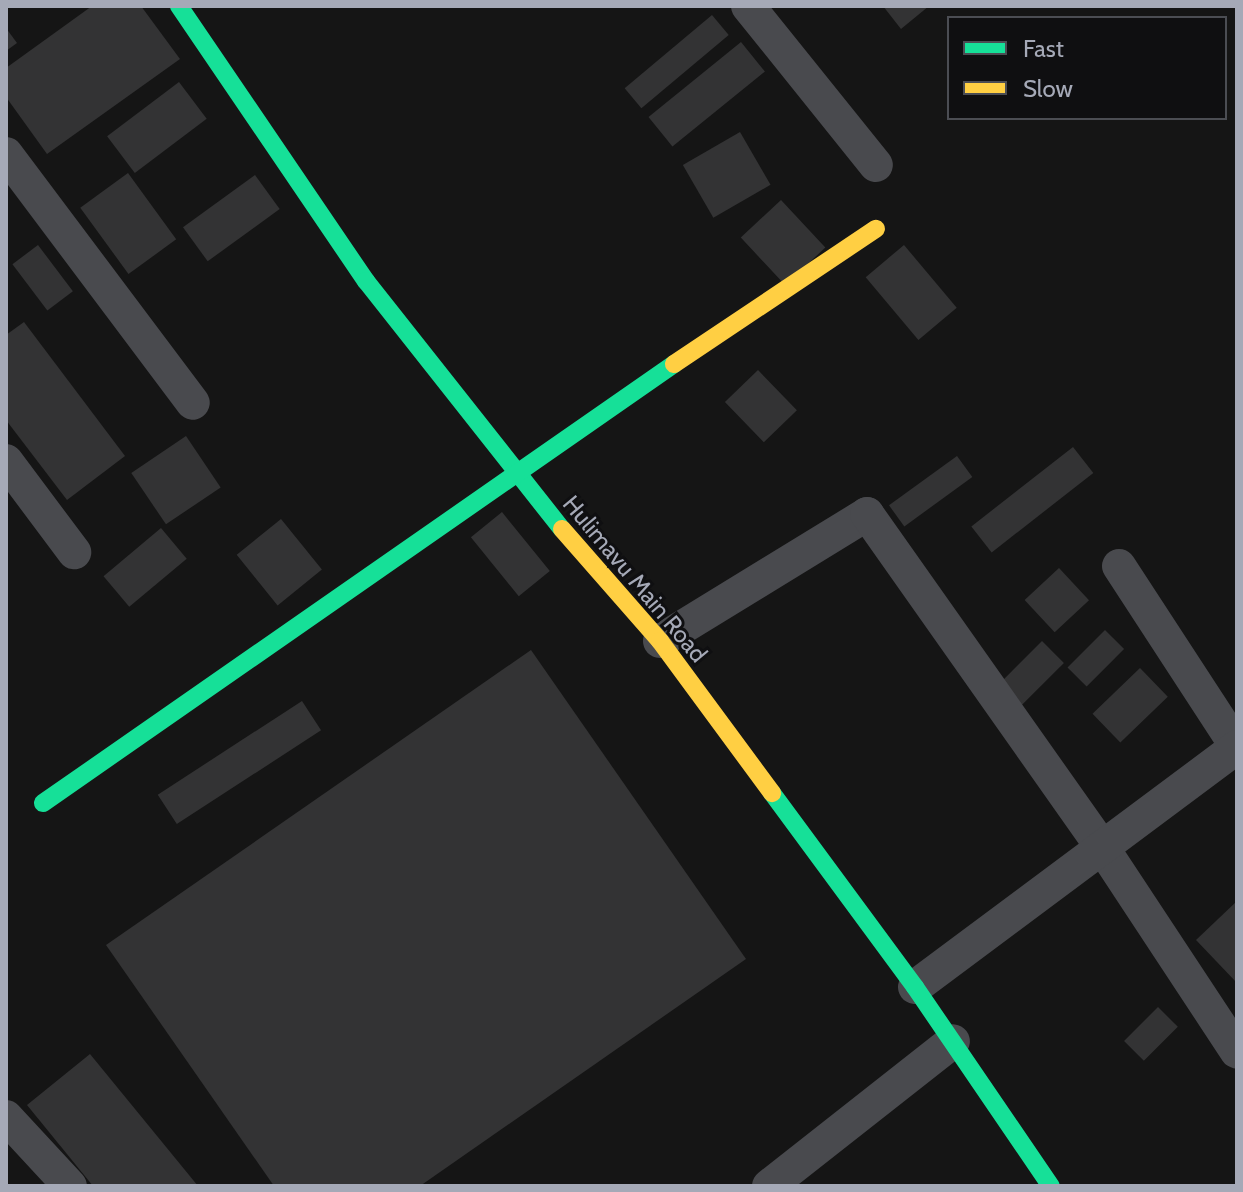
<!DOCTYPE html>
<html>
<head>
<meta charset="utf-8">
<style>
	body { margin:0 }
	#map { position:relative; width:1243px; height:1192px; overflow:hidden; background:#151515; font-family:Cabin,sans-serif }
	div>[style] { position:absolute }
	.building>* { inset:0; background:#333334; transform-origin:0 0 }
	.street>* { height:34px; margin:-17px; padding:0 17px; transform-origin:17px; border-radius:17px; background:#494a4e }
	.fast>* { height:18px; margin:-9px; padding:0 9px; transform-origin:9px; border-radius:9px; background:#16e098 }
	.slow>* { height:18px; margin:-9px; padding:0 9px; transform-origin:9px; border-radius:9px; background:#ffcf43 }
	span { translate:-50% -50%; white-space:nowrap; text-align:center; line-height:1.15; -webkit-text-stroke:6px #0f0f11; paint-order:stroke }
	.street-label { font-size:24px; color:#a5a9b7 }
	.frame { position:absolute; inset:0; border:8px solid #a5a9b7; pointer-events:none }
	.legend { position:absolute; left:947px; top:16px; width:280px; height:104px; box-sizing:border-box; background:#0f0f11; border:2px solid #4b4d53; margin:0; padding:10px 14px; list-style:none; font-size:24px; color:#a5a9b7 }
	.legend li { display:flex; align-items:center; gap:16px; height:40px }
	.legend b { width:40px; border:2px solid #4b4d53 }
</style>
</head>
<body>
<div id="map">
	<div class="building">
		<div style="clip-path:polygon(92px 6px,141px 6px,180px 59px,47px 154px,6px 97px,6px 68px)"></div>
		<div style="clip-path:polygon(883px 6px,929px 6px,901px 29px)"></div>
		<div style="left:712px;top:15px;width:26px;height:114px;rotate:50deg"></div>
		<div style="clip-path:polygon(6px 28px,17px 43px,6px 51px)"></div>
		<div style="left:741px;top:42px;width:38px;height:119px;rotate:51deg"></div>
		<div style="left:179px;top:82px;width:46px;height:90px;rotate:53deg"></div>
		<div style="left:740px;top:132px;width:61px;height:66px;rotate:60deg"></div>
		<div style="left:128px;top:173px;width:82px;height:59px;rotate:54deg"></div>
		<div style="left:255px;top:175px;width:42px;height:89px;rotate:54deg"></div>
		<div style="left:781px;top:200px;width:65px;height:55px;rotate:47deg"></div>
		<div style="left:38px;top:245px;width:58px;height:32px;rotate:53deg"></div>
		<div style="left:904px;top:245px;width:82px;height:50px;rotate:50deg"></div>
		<div style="clip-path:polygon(24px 322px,125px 456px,67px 500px,6px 420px,6px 335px)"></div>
		<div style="left:758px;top:370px;width:56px;height:46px;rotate:46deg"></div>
		<div style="left:186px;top:436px;width:62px;height:66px;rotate:56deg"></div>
		<div style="left:1073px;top:447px;width:33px;height:129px;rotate:52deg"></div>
		<div style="left:957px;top:456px;width:26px;height:84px;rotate:54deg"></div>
		<div style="left:502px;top:512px;width:76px;height:40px;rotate:51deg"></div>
		<div style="left:281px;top:519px;width:65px;height:57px;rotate:51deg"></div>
		<div style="left:161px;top:528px;width:40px;height:75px;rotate:50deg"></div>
		<div style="left:1059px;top:568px;width:44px;height:47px;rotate:47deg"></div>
		<div style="left:1105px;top:630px;width:27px;height:53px;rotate:45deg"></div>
		<div style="left:1042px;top:641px;width:31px;height:61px;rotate:45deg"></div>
		<div style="clip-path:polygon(531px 650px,746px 959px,420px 1186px,274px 1186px,106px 945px)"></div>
		<div style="left:1140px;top:668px;width:40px;height:66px;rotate:46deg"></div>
		<div style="left:302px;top:701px;width:35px;height:172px;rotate:57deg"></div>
		<div style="clip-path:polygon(1237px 901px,1237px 983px,1196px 940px)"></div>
		<div style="left:1158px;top:1007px;width:28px;height:48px;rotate:45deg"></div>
		<div style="clip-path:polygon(90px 1054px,198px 1186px,93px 1186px,27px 1105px)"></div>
	</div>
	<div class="street">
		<div style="left:748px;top:6px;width:204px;rotate:51.2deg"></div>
		<div style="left:6px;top:154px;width:311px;rotate:53.1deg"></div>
		<div style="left:6px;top:461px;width:114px;rotate:53.2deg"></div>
		<div style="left:1119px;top:566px;width:216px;rotate:56.9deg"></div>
		<div style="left:660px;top:641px;width:243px;rotate:-31.5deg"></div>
		<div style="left:867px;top:514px;width:408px;rotate:54.8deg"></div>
		<div style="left:1102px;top:847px;width:245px;rotate:56.6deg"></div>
		<div style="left:915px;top:987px;width:402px;rotate:-36.7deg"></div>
		<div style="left:6px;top:1117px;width:94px;rotate:47.2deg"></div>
		<div style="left:769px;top:1186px;width:234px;rotate:-38.2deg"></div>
	</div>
	<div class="fast">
		<div style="left:179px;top:6px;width:333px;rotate:55.8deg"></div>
		<div style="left:366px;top:281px;width:316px;rotate:51.7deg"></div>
		<div style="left:772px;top:793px;width:241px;rotate:53.6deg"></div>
		<div style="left:915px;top:987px;width:241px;rotate:55.7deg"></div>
		<div style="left:43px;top:803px;width:769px;rotate:-34.83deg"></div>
	</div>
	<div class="slow">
		<div style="left:674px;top:364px;width:243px;rotate:-33.8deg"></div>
		<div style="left:562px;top:529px;width:149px;rotate:48.8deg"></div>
		<div style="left:660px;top:641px;width:189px;rotate:53.6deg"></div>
	</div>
	<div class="street-label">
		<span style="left:635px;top:579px;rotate:50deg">Hulimavu Main Road</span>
	</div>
	<div class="frame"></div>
	<ul class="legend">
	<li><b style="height:10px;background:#16e098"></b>Fast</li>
	<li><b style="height:10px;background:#ffcf43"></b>Slow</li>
	</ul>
</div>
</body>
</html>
